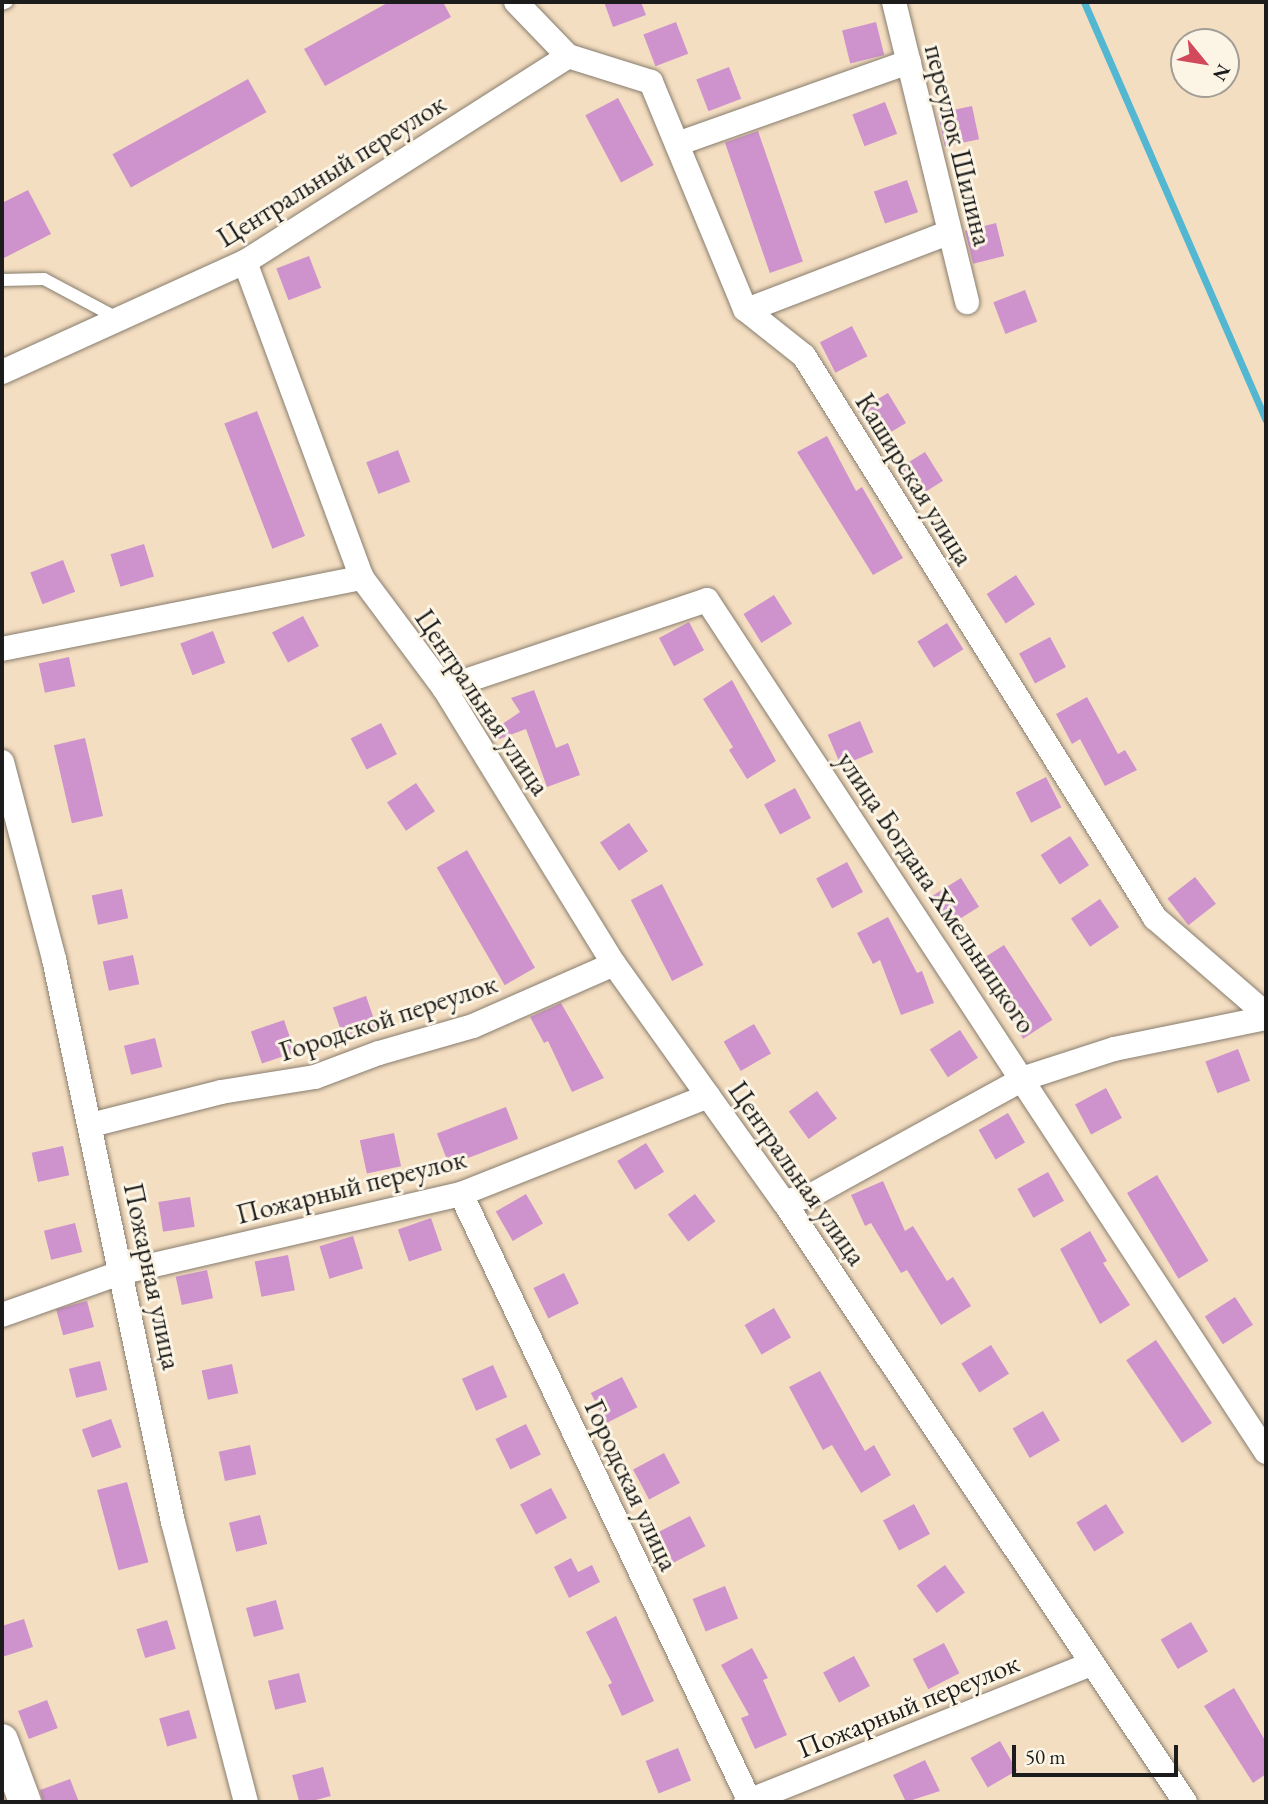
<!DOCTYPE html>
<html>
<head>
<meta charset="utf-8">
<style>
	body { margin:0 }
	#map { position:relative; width:1268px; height:1804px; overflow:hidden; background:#f4dec1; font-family:"EB Garamond",serif }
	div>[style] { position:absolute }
	.stream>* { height:7px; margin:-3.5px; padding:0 3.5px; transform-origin:3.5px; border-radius:3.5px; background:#53b7d2 }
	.building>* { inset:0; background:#ce93cd; transform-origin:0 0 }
	.roads { filter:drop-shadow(0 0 2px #887d6e) drop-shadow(0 0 2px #887d6e) }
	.service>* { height:12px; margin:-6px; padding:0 6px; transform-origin:6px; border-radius:6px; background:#fff }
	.minor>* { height:24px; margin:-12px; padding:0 12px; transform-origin:12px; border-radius:12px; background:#fff }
	.tertiary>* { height:32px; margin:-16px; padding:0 16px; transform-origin:16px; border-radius:16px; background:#fff }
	span { translate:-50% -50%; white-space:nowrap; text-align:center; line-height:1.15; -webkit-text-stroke:6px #fcf5e5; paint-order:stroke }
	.street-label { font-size:28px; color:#1c1c1c }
	.frame { position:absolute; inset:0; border:4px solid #1c1c1c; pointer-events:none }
	.north { position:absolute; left:1170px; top:28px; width:70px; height:70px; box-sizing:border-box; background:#fcf5e5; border:2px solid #a29e95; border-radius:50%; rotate:120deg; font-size:19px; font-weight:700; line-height:28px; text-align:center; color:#1c1c1c }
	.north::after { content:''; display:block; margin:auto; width:24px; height:32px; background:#d1495b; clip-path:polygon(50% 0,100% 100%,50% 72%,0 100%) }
	.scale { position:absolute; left:1012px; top:1745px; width:166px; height:32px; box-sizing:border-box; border:4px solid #1c1c1c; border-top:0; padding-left:9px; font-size:21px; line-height:24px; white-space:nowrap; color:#1c1c1c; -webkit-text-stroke:5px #fcf5e5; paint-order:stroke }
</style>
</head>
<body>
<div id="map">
	<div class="stream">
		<div style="left:1084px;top:2px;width:456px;rotate:66.5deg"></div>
	</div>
	<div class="building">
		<div style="clip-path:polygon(389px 2px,443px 2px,451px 17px,325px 86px,304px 49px)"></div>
		<div style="clip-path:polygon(604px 2px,641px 2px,646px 15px,613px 27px)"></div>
		<div style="left:676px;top:22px;width:34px;height:35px;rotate:69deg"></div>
		<div style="left:876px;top:22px;width:34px;height:35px;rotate:76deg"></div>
		<div style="left:729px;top:67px;width:34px;height:35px;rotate:69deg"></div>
		<div style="left:248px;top:79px;width:38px;height:155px;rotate:61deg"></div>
		<div style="left:618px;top:98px;width:76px;height:37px;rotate:62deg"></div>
		<div style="left:885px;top:102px;width:34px;height:35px;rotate:69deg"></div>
		<div style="left:972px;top:106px;width:34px;height:35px;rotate:78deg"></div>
		<div style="left:758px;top:131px;width:138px;height:35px;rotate:71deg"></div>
		<div style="left:907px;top:180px;width:34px;height:35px;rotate:71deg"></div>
		<div style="clip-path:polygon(28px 190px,51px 234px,2px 259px,2px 203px)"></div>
		<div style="left:996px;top:223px;width:34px;height:32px;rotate:76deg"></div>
		<div style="left:309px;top:256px;width:34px;height:35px;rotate:69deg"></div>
		<div style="left:1025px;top:290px;width:34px;height:34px;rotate:69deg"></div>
		<div style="left:852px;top:326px;width:34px;height:36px;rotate:63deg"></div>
		<div style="left:888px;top:393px;width:35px;height:35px;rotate:59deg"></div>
		<div style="left:257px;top:411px;width:134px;height:35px;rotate:69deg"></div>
		<div style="clip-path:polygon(827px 436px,856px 491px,862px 487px,903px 558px,873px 575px,797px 452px)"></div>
		<div style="left:398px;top:450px;width:34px;height:34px;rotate:69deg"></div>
		<div style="left:925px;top:452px;width:34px;height:35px;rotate:58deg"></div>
		<div style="left:144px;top:544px;width:34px;height:35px;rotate:73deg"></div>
		<div style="left:63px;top:560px;width:34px;height:35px;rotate:69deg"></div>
		<div style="left:1016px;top:575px;width:35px;height:35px;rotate:57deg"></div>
		<div style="left:774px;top:595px;width:34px;height:36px;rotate:58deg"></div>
		<div style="left:303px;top:616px;width:34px;height:35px;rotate:62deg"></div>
		<div style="left:689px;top:622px;width:32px;height:34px;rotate:62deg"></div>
		<div style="left:947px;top:623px;width:31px;height:35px;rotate:58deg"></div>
		<div style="left:213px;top:631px;width:34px;height:35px;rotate:69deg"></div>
		<div style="left:1050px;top:637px;width:34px;height:35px;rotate:62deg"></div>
		<div style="left:69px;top:657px;width:30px;height:31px;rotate:78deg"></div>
		<div style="clip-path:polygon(732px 680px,776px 761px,747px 779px,729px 750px,733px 747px,703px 699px)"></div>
		<div style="clip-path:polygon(534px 690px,556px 748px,568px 743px,580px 775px,547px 787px,526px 729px,494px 741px,489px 733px,520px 712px,511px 698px)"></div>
		<div style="clip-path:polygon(1087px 697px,1118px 754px,1125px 750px,1137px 770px,1105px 786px,1080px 739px,1072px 744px,1056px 714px)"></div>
		<div style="left:860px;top:721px;width:34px;height:35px;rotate:67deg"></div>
		<div style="left:381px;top:723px;width:35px;height:34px;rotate:63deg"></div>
		<div style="left:85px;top:738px;width:80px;height:32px;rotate:77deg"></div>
		<div style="left:1046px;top:777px;width:34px;height:34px;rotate:63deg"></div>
		<div style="left:416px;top:783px;width:34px;height:35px;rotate:56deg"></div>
		<div style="left:795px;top:788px;width:34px;height:35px;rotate:62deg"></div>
		<div style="left:629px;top:823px;width:34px;height:35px;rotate:56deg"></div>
		<div style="left:1070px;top:836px;width:35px;height:35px;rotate:57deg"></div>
		<div style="left:467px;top:850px;width:136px;height:35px;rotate:60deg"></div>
		<div style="left:847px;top:862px;width:34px;height:35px;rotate:62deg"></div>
		<div style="left:1195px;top:877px;width:34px;height:35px;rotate:52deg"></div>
		<div style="left:961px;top:878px;width:34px;height:36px;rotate:58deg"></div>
		<div style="left:662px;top:884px;width:91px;height:35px;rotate:63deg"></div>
		<div style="left:122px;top:889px;width:30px;height:31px;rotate:78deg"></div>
		<div style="left:1100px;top:899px;width:34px;height:35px;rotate:56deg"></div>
		<div style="clip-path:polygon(888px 917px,917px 973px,922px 971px,934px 1003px,901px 1015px,880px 960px,873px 964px,857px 933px)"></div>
		<div style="left:1004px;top:945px;width:89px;height:35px;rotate:57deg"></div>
		<div style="left:133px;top:955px;width:30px;height:31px;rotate:78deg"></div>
		<div style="left:366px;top:996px;width:34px;height:35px;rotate:71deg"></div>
		<div style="clip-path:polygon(561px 1003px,604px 1078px,572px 1092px,548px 1041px,544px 1043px,530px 1017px)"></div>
		<div style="left:284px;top:1020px;width:34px;height:35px;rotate:71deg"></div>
		<div style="left:754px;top:1024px;width:34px;height:35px;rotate:60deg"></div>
		<div style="left:960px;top:1030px;width:33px;height:36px;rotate:57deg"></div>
		<div style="left:155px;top:1038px;width:30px;height:32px;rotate:76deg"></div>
		<div style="left:1238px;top:1049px;width:34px;height:35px;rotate:69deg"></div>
		<div style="left:1106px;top:1088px;width:34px;height:35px;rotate:62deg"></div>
		<div style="left:817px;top:1091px;width:34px;height:35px;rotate:54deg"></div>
		<div style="left:506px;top:1107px;width:34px;height:74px;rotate:69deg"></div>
		<div style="left:1008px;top:1113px;width:34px;height:34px;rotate:60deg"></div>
		<div style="left:394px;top:1133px;width:34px;height:35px;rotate:78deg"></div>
		<div style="left:646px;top:1143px;width:34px;height:34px;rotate:58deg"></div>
		<div style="left:63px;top:1146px;width:30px;height:32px;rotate:78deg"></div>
		<div style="left:1048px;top:1172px;width:33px;height:35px;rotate:61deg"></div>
		<div style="left:1157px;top:1175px;width:100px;height:35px;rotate:59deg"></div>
		<div style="clip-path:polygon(883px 1181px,905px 1231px,913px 1226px,947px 1281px,953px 1277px,971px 1306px,941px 1325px,907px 1270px,901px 1273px,871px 1223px,865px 1226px,851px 1195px)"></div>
		<div style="left:526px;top:1194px;width:34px;height:35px;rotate:60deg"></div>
		<div style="left:695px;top:1194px;width:34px;height:34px;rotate:53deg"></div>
		<div style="left:190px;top:1197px;width:30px;height:32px;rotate:81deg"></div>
		<div style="left:431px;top:1218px;width:34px;height:35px;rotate:71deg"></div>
		<div style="left:75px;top:1223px;width:30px;height:32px;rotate:76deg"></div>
		<div style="clip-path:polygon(1090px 1231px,1107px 1261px,1103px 1263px,1130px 1305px,1100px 1324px,1060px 1249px)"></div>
		<div style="left:353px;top:1236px;width:34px;height:35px;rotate:73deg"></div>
		<div style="left:288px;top:1255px;width:36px;height:34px;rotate:79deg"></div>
		<div style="left:207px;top:1270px;width:29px;height:32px;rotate:78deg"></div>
		<div style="left:564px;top:1273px;width:34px;height:34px;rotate:64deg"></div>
		<div style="left:1235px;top:1297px;width:33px;height:36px;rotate:57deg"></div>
		<div style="left:87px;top:1301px;width:27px;height:32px;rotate:75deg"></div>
		<div style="left:774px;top:1308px;width:34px;height:34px;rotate:60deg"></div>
		<div style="left:1156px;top:1340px;width:100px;height:36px;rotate:56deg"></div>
		<div style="left:991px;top:1345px;width:34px;height:35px;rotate:58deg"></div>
		<div style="left:100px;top:1361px;width:30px;height:32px;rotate:76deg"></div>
		<div style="left:232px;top:1364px;width:30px;height:31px;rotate:78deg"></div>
		<div style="left:493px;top:1365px;width:35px;height:34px;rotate:66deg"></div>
		<div style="clip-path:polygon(820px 1371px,865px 1451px,874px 1445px,891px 1475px,861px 1493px,832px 1445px,823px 1450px,789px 1387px)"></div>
		<div style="left:622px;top:1377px;width:34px;height:35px;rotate:63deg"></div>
		<div style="left:1043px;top:1411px;width:34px;height:35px;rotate:60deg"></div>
		<div style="left:111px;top:1419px;width:30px;height:31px;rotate:70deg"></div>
		<div style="left:526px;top:1424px;width:34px;height:34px;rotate:64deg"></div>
		<div style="left:250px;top:1445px;width:30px;height:32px;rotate:78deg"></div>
		<div style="left:664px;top:1453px;width:34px;height:35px;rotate:62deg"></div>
		<div style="left:127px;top:1482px;width:83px;height:31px;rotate:75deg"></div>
		<div style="left:551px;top:1488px;width:34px;height:35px;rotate:62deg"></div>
		<div style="left:914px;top:1504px;width:34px;height:35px;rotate:62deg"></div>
		<div style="left:1106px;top:1504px;width:34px;height:35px;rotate:58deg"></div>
		<div style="left:260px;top:1515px;width:30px;height:32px;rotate:76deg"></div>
		<div style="left:690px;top:1516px;width:34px;height:36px;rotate:63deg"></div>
		<div style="clip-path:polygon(571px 1558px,578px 1572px,592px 1565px,600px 1582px,569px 1598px,554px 1567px)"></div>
		<div style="left:945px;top:1565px;width:34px;height:35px;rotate:54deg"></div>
		<div style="left:725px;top:1586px;width:35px;height:35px;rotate:68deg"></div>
		<div style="left:276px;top:1600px;width:30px;height:31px;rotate:75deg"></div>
		<div style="clip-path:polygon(616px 1616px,654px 1701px,622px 1716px,608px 1685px,612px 1683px,586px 1632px)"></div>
		<div style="clip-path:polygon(24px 1619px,33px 1647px,2px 1657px,2px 1626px)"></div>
		<div style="left:167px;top:1620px;width:30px;height:32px;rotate:73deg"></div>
		<div style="left:1191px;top:1622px;width:34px;height:35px;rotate:60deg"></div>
		<div style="left:944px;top:1643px;width:34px;height:35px;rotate:63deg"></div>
		<div style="clip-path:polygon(752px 1648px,768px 1678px,763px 1680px,787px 1735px,755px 1749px,741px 1718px,749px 1715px,721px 1665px)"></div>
		<div style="left:854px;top:1656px;width:34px;height:35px;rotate:62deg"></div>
		<div style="left:299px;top:1673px;width:30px;height:32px;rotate:76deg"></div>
		<div style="clip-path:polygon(1234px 1688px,1266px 1742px,1266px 1774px,1253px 1783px,1204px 1706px)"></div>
		<div style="left:47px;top:1700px;width:30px;height:31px;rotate:69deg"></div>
		<div style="left:189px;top:1710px;width:29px;height:31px;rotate:74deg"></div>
		<div style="left:1000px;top:1741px;width:34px;height:34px;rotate:60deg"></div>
		<div style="left:678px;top:1748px;width:35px;height:35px;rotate:68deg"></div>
		<div style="clip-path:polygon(925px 1760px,940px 1791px,906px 1802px,893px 1775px)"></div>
		<div style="left:323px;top:1767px;width:30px;height:32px;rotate:75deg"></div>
		<div style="clip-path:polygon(70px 1779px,79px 1802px,43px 1802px,40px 1790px)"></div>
	</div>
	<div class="roads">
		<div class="service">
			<div style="left:2px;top:4px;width:5px;rotate:-22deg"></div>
			<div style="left:2px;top:280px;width:42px;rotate:-1.4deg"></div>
			<div style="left:44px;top:279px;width:83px;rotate:28.1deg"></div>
		</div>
		<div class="minor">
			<div style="left:516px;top:2px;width:75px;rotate:46.1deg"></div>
			<div style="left:568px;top:56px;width:87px;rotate:17.4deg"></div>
			<div style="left:651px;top:82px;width:246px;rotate:67.5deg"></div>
			<div style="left:745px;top:309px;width:75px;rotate:38.5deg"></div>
			<div style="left:804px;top:356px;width:663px;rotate:58.01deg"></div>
			<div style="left:1155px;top:918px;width:147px;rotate:40.9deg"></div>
			<div style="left:894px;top:2px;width:309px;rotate:76.3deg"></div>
			<div style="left:677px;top:144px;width:246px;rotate:-19.5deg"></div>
			<div style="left:245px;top:262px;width:337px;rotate:69.7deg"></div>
			<div style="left:362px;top:578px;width:137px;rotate:53.3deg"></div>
			<div style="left:444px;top:688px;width:324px;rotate:58.4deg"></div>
			<div style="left:614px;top:964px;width:292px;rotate:54.5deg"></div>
			<div style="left:784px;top:1202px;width:722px;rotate:56.24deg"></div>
			<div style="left:747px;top:310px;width:217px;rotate:-21deg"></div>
			<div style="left:2px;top:372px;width:267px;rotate:-24.4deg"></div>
			<div style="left:245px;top:262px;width:383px;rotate:-32.5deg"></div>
			<div style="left:2px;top:649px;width:367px;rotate:-11.2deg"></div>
			<div style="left:444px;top:688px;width:277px;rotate:-18.5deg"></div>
			<div style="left:707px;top:600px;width:1019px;rotate:56.73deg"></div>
			<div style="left:2px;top:762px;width:204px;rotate:75.2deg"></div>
			<div style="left:54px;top:959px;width:575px;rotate:78.07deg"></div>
			<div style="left:173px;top:1522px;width:289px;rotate:75.4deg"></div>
			<div style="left:91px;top:1125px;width:134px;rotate:-14.2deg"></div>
			<div style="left:221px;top:1092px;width:95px;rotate:-9.1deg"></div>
			<div style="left:315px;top:1077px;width:68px;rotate:-20.6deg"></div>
			<div style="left:379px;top:1053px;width:98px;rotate:-16deg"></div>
			<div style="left:473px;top:1026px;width:154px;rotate:-23.7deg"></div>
			<div style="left:461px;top:1194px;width:673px;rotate:64.58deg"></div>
			<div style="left:784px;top:1202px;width:29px;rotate:-14deg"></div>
			<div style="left:812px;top:1195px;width:243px;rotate:-28.8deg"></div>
			<div style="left:1025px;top:1078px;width:94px;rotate:-18deg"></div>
			<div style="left:1114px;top:1049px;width:155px;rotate:-11.5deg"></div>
			<div style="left:2px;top:1315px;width:128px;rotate:-19.6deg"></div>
			<div style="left:123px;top:1272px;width:347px;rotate:-13deg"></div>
			<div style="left:461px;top:1194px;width:266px;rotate:-21.6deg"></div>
			<div style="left:746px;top:1802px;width:372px;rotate:-21.8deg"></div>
		</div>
		<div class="tertiary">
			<div style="left:2px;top:1740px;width:66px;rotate:69.6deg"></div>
		</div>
	</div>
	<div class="street-label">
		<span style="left:959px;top:145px;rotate:76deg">переулок Шилина</span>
		<span style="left:331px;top:170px;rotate:-32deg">Центральный переулок</span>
		<span style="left:915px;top:479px;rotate:58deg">Каширская улица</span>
		<span style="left:483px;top:702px;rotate:56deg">Центральная улица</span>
		<span style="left:937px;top:892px;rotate:56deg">улица Богдана Хмельницкого</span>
		<span style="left:388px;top:1017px;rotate:-18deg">Городской переулок</span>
		<span style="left:798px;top:1173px;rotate:55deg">Центральная улица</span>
		<span style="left:351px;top:1186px;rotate:-14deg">Пожарный переулок</span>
		<span style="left:153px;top:1276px;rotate:78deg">Пожарная улица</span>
		<span style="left:632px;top:1485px;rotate:65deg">Городская улица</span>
		<span style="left:908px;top:1705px;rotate:-22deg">Пожарный переулок</span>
	</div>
	<div class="frame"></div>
	<div class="north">N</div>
	<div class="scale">50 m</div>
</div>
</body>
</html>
